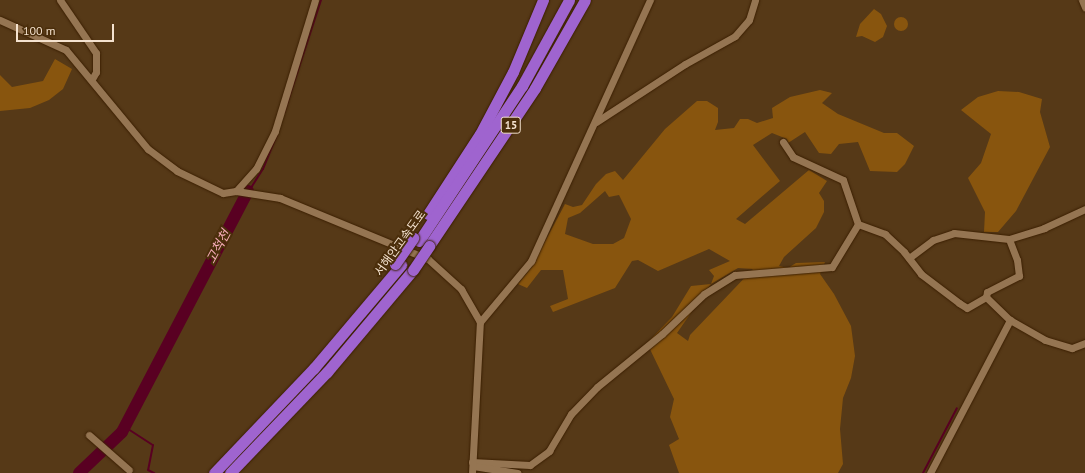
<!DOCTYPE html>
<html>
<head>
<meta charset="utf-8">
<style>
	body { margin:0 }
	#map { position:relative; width:1085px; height:473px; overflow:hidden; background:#563917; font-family:"PT Sans","Noto Sans KR",sans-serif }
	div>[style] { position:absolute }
	.green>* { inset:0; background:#88550e }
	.round { border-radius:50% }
	.stream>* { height:2px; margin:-1px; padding:0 1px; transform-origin:1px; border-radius:1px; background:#590022 }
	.river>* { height:12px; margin:-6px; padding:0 6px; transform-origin:6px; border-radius:6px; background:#590022 }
	.roads { filter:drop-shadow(0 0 1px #3b1f00) drop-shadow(0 0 1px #3b1f00) }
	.minor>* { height:7px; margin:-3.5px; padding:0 3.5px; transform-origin:3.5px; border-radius:3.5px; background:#957552 }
	.highway>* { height:11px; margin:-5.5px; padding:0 5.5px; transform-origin:5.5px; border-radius:5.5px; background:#9f64cf }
	.bridges { filter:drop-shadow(0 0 1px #3b1f00) drop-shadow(0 0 1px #3b1f00) }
	.highway-bridge>* { height:11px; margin:-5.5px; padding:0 5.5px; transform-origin:5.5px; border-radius:5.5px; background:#9f64cf }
	span { translate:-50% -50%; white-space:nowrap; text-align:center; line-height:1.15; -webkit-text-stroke:4px #4b2e0b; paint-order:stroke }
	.shield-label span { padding:1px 3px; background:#4b2e0b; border:1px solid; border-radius:3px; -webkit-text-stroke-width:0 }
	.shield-label { font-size:11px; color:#f4e2cf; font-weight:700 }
	.street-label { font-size:12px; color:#f4e2cf }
	.water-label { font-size:13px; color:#f6acb9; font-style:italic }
	.scale { position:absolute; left:16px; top:24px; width:98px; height:18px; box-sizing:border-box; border:2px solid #f4e2cf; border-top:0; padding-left:5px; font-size:12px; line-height:14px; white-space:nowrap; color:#f4e2cf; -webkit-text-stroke:3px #4b2e0b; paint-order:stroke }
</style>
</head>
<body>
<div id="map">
	<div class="green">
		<div style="clip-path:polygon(874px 9px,881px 14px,887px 26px,883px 37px,875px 42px,862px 36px,856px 37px,860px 24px)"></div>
		<div class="round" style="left:894px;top:17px;width:14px;height:14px"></div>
		<div style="clip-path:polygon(55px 59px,72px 69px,63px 89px,49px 100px,30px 108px,0 111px,0 75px,12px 87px,43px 81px)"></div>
		<div style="clip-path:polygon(evenodd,820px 90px,832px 93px,822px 103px,838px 114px,884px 133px,897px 133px,914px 146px,905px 164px,897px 172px,870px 171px,858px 142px,839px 144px,831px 154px,819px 153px,805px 132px,788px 143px,787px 139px,772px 133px,753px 145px,780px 181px,736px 219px,745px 224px,809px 170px,827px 181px,819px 193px,824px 201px,824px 212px,816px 228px,784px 257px,779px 266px,788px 268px,796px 263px,825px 262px,820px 274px,834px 294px,851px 326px,855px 356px,851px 378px,843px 398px,840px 429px,843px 464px,838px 473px,679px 473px,669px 445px,679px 439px,670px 417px,674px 399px,647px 343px,672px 317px,691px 286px,711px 284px,714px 276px,709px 270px,730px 261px,709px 249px,658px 271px,638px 260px,632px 261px,615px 288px,553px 312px,550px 306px,568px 299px,563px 270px,541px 270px,527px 288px,518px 284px,531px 268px,565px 204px,573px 207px,582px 205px,596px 184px,606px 174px,615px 171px,623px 180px,665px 129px,697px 101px,707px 101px,718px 108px,718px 122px,715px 130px,734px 128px,740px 119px,748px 119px,757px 123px,773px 118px,772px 108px,790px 97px,820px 90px,605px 191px,609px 197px,619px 195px,631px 219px,624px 238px,613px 244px,593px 244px,565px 234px,568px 218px,580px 213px,605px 191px,820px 90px,738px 268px,753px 269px,690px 335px,688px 341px,677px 333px,711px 284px,738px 268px)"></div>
		<div style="clip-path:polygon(998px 91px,1019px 92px,1042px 99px,1040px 112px,1050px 147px,1016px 211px,998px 232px,984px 232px,985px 212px,968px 178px,981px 163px,991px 134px,961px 110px,978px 97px)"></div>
	</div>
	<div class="stream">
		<div style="left:284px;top:113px;width:119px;rotate:-71.9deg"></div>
		<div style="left:249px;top:191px;width:26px;rotate:-58deg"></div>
		<div style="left:263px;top:169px;width:38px;rotate:-68deg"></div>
		<div style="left:125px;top:427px;width:33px;rotate:33deg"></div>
		<div style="left:153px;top:445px;width:25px;rotate:101deg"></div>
		<div style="left:148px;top:470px;width:7px;rotate:27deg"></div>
		<div style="left:923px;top:473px;width:73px;rotate:-62.4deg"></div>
	</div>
	<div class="river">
		<div style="left:79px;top:473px;width:59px;rotate:-43.6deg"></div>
		<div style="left:122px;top:432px;width:272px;rotate:-62.4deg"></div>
	</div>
	<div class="roads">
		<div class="minor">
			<div style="left:60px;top:0;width:64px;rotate:55.8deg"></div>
			<div style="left:96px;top:53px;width:19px;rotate:90deg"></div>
			<div style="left:96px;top:72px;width:8px;rotate:120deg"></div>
			<div style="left:1082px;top:0;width:8px;rotate:67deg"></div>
			<div style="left:0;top:20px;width:72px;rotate:24.4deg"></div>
			<div style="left:66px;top:50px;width:129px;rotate:50.4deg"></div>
			<div style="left:148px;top:149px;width:36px;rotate:37deg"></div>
			<div style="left:177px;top:171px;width:51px;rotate:25.6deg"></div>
			<div style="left:223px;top:193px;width:13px;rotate:-9deg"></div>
			<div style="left:236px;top:191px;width:45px;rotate:9deg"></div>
			<div style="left:280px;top:198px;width:160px;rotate:22.4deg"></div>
			<div style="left:428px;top:259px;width:45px;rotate:42.3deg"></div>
			<div style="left:461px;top:289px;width:38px;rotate:60deg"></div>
			<div style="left:596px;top:122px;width:106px;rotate:-33.1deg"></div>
			<div style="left:685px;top:64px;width:57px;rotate:-29.2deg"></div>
			<div style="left:735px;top:36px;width:21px;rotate:-49deg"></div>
			<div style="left:749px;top:20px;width:21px;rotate:-73deg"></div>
			<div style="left:783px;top:142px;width:18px;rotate:56deg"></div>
			<div style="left:793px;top:157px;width:55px;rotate:24.7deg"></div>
			<div style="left:843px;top:180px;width:46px;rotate:71.2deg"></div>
			<div style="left:858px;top:224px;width:29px;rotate:20deg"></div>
			<div style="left:885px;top:234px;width:26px;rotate:43deg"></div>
			<div style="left:904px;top:252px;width:28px;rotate:52deg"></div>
			<div style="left:921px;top:274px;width:48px;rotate:37.3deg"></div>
			<div style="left:959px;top:303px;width:9px;rotate:32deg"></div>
			<div style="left:967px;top:308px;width:22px;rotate:-30deg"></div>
			<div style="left:986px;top:297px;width:33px;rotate:44deg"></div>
			<div style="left:1010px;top:320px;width:40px;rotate:29.7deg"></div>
			<div style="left:1045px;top:340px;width:28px;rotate:17deg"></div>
			<div style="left:1072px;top:348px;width:14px;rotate:-21deg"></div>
			<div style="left:236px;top:191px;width:30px;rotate:-48deg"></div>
			<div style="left:256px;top:169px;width:42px;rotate:-63.4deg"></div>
			<div style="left:275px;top:131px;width:137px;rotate:-73deg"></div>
			<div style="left:909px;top:258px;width:30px;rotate:-37deg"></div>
			<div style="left:933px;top:240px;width:22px;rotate:-18deg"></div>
			<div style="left:954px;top:233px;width:55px;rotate:6.2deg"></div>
			<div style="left:1009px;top:239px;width:37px;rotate:-17deg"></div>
			<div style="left:1044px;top:228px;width:45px;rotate:-24.9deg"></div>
			<div style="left:986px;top:297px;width:5px;rotate:-79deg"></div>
			<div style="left:987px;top:292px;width:36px;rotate:-27deg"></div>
			<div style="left:1019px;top:276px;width:16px;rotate:-97deg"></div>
			<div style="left:1017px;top:260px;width:22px;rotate:-111deg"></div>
			<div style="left:89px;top:435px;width:53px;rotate:41.2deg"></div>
			<div style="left:472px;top:462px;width:58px;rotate:3deg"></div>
			<div style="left:530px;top:465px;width:24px;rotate:-36deg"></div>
			<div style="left:549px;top:451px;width:43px;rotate:-59.3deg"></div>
			<div style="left:571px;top:414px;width:37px;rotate:-46deg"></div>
			<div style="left:597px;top:387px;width:84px;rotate:-39.2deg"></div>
			<div style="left:662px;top:334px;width:58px;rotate:-43.6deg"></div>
			<div style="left:704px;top:294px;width:36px;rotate:-32deg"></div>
			<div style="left:735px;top:275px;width:97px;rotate:-4.7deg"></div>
			<div style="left:832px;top:267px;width:50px;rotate:-58.8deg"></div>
			<div style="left:473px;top:466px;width:45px;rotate:9deg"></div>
			<div style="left:472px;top:473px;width:151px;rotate:-87deg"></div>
			<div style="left:480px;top:322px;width:80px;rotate:-50.1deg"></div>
			<div style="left:531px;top:261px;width:287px;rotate:-65.5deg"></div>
			<div style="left:930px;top:473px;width:173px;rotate:-62.4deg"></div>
		</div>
		<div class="highway">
			<div style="left:428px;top:214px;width:95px;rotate:-57deg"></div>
			<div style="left:480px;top:134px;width:70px;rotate:-62deg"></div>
			<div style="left:513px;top:72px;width:78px;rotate:-67.4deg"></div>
			<div style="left:419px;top:241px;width:186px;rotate:-56.4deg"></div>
			<div style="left:522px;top:86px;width:98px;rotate:-61.3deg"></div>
			<div style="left:429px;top:246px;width:190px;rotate:-56.1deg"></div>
			<div style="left:535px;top:88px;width:101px;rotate:-60.4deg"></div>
			<div style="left:214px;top:473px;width:145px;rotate:-46.4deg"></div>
			<div style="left:314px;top:368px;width:135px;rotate:-49.8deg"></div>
			<div style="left:230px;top:473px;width:140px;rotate:-46.2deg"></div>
			<div style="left:327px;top:372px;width:133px;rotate:-49.9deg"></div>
		</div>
	</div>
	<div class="bridges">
		<div class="highway-bridge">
			<div style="left:395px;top:264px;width:32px;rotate:-55deg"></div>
			<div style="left:413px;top:270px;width:29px;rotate:-56deg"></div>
		</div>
	</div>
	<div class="shield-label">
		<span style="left:511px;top:125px">15</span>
	</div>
	<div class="street-label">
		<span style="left:400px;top:243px;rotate:-54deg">서해안고속도로</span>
	</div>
	<div class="water-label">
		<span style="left:219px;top:247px;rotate:-62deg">고척천</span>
	</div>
	<div class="scale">100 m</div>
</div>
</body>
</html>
